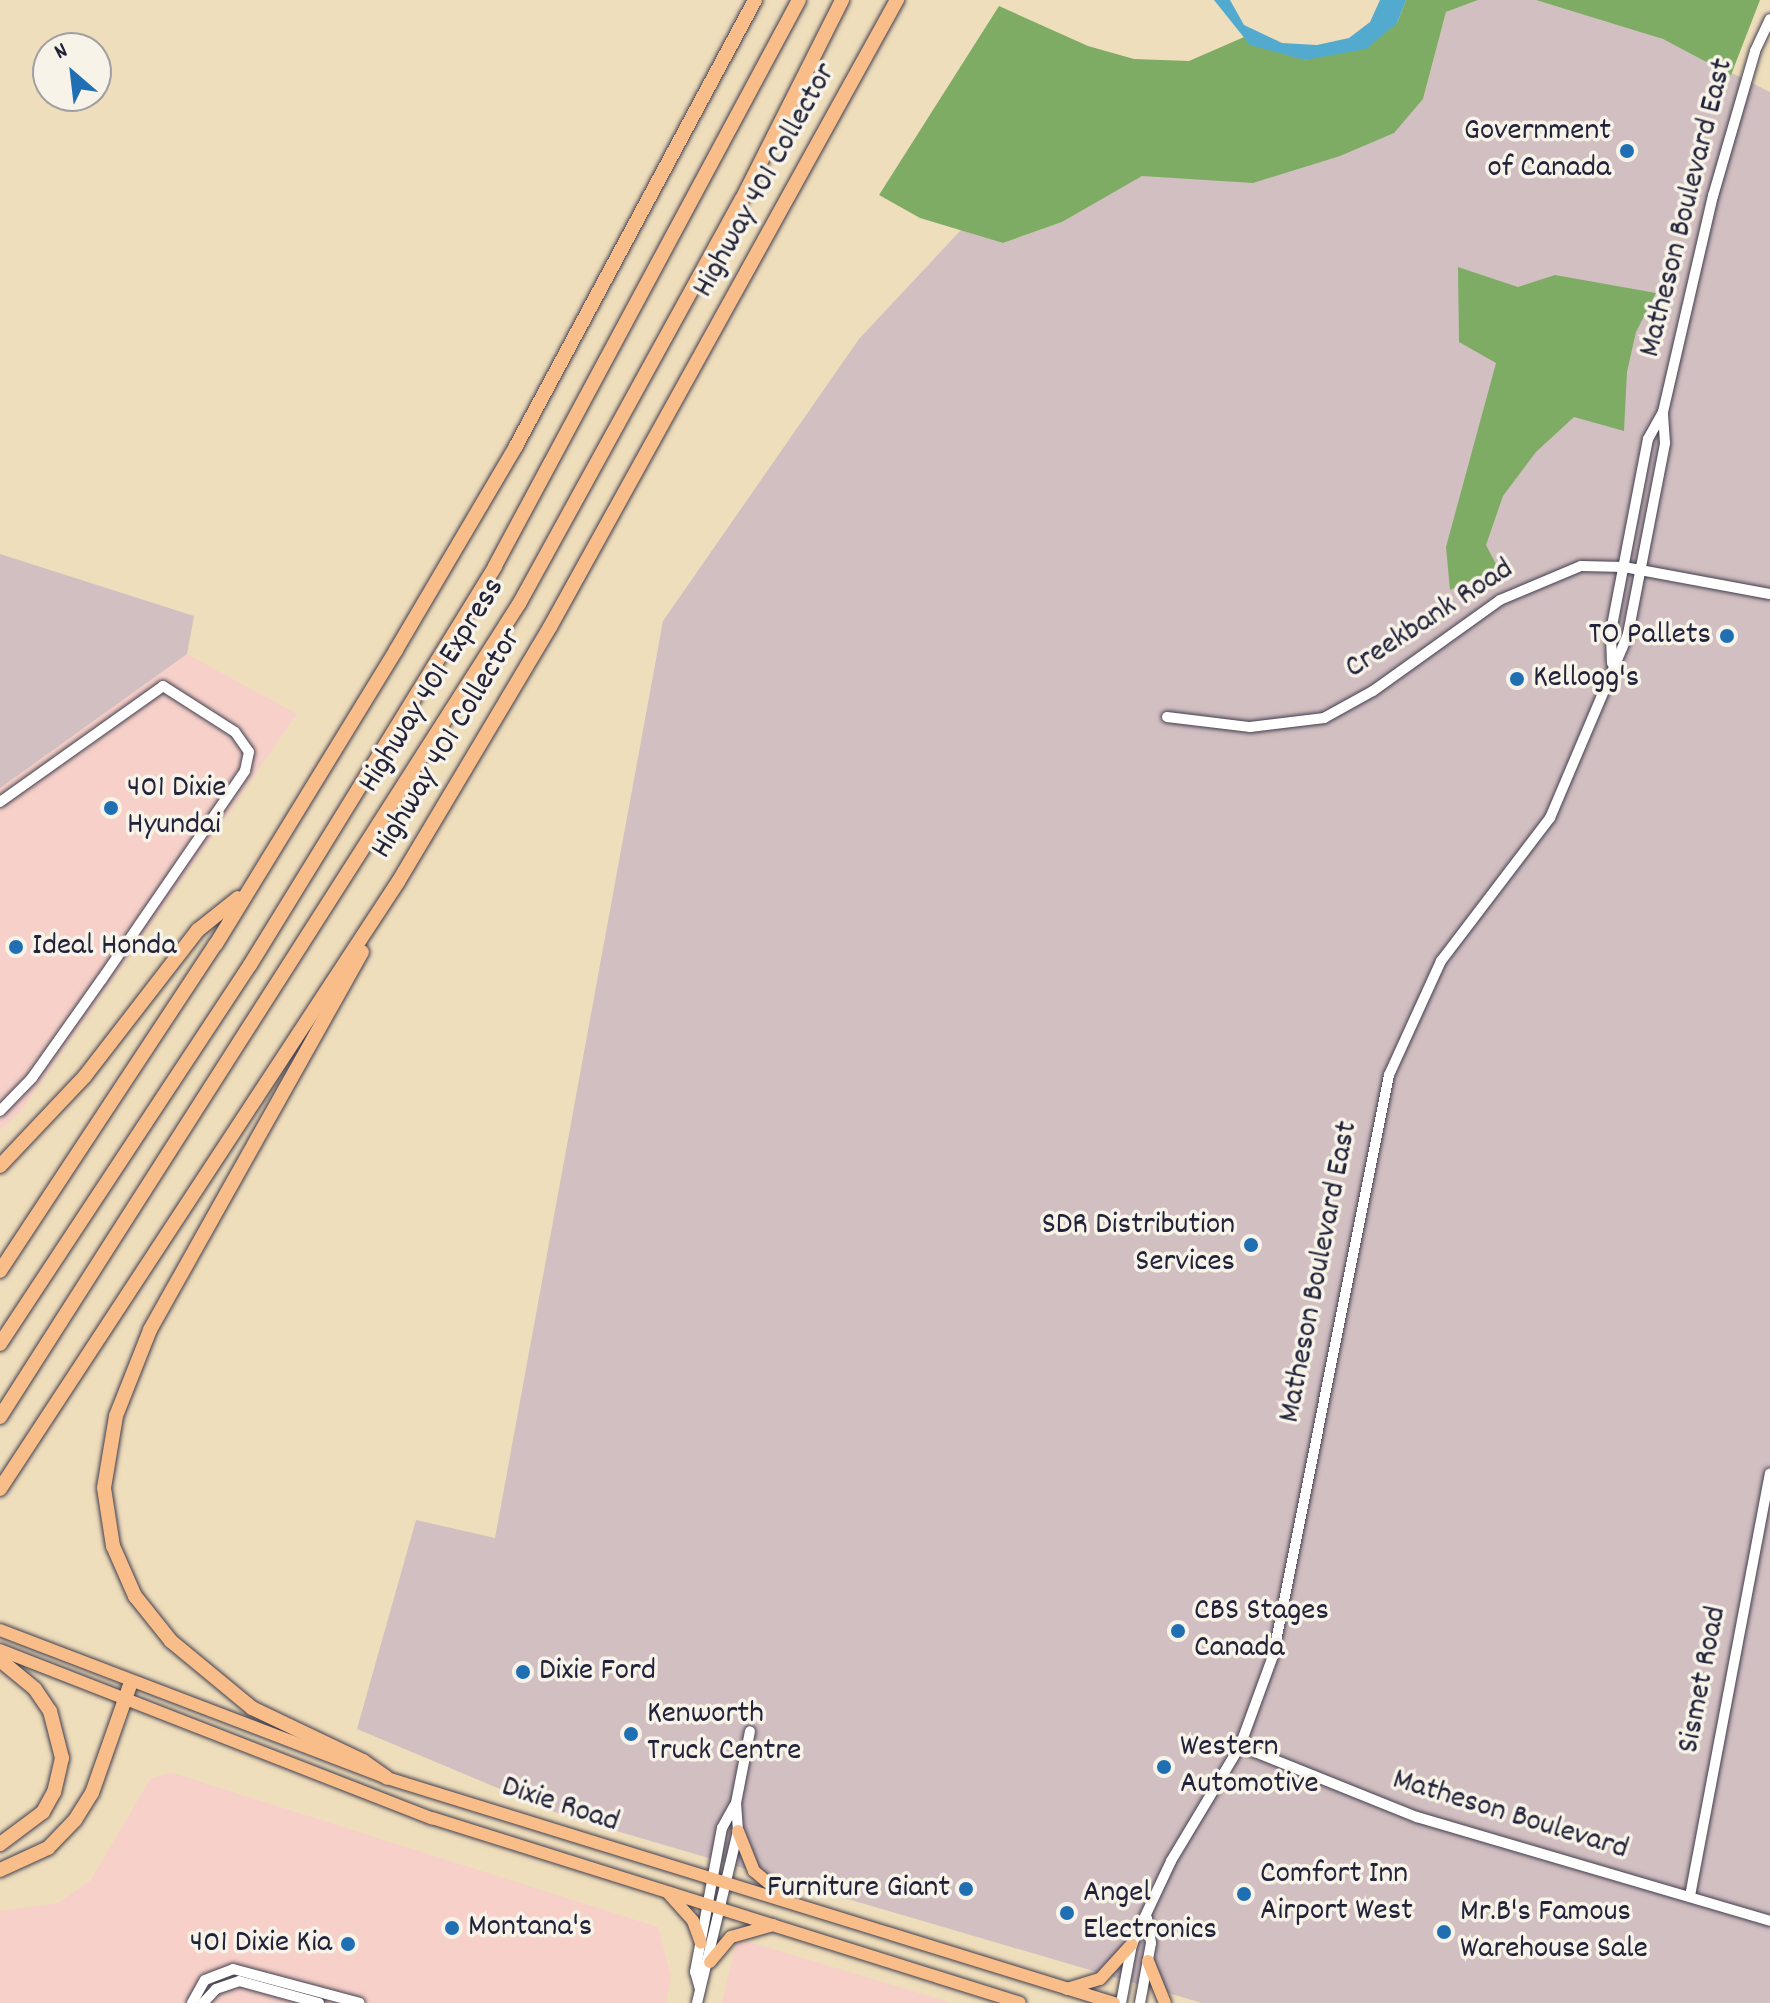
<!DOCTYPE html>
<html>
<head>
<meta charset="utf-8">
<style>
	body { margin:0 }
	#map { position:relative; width:1770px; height:2003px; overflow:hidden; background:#efdebc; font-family:Dekko,sans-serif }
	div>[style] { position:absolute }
	.built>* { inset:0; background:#f7d1c9 }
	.industrial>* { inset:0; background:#d2bfc1 }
	.forest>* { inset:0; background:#7fac64 }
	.water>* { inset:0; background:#52abcf }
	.roads { filter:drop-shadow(0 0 2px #413e4e) drop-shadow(0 0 2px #413e4e) }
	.minor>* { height:10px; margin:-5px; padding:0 5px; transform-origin:5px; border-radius:5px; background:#fff }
	.major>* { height:12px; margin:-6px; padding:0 6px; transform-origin:6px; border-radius:6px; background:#f8bd89 }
	.highway>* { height:14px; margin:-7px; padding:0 7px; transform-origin:7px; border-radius:7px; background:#f8bd89 }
	.dots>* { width:22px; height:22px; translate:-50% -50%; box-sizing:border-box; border:4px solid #f7f3e8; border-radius:50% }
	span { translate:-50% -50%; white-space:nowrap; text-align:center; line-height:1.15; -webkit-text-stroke:7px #f7f3e8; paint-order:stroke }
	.poi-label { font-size:32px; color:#22223b }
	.right { translate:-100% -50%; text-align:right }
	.left { translate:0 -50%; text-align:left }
	.street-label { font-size:32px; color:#22223b }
	.north { position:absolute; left:32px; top:32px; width:80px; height:80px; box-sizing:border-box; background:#f7f3e8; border:2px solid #a29fa3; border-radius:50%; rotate:332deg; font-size:22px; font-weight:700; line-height:32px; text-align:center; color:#22223b }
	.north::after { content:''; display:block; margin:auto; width:28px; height:36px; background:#1f6fb2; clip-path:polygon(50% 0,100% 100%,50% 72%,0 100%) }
</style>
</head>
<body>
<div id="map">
	<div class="built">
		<div style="clip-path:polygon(187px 654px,297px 714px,21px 1111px,0 1130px,0 786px)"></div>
		<div style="clip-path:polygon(170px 1772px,658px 1927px,671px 1976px,666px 2003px,0 2003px,0 1911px,58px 1903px,91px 1880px,150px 1779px)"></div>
		<div style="clip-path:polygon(737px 1938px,952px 2003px,722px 2003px)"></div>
	</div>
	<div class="industrial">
		<div style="clip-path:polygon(1478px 0,1536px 0,1618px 23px,1663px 39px,1770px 92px,1770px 2003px,1202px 2003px,562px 1815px,357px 1729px,416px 1520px,495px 1538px,663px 621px,859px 339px,961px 230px,1003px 243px,1062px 222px,1141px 176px,1195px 176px,1423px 99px,1446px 12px)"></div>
		<div style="clip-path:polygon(0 554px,194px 616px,187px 654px,0 788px)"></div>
	</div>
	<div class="forest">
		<div style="clip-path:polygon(1406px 0,1478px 0,1446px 12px,1423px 99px,1394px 133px,1340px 156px,1253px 183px,1142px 176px,1062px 222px,1003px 243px,920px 218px,879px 195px,999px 6px,1088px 46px,1134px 59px,1189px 61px,1251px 34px,1305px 60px,1397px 23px)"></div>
		<div style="clip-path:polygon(1536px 0,1760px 0,1731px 75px,1663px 39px)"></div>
		<div style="clip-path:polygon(1458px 267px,1518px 287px,1555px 275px,1656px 293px,1636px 332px,1627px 372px,1624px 431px,1574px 417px,1536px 452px,1503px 496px,1486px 545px,1498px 568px,1450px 590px,1446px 547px,1496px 363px,1459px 342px)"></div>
	</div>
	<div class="water">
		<div style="clip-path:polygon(1214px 0,1230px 0,1244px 25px,1282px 43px,1317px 45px,1349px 38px,1370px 22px,1380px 0,1406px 0,1397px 23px,1366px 49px,1305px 60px,1250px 45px)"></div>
	</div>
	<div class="roads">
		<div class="minor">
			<div style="left:1612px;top:663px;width:32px;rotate:-92deg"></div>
			<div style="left:1611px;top:631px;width:196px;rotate:-79.1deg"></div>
			<div style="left:1648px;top:439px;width:29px;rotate:-61deg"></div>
			<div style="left:1167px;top:717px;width:84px;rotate:6.9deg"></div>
			<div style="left:1250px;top:727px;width:75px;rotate:-6.9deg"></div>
			<div style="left:1324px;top:718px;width:56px;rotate:-28.9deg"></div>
			<div style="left:1373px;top:691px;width:156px;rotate:-35.6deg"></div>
			<div style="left:1500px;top:600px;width:88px;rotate:-22.8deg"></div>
			<div style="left:1581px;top:566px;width:43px;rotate:1.3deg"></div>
			<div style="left:1624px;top:567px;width:148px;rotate:10.5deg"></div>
			<div style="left:0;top:802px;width:200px;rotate:-35.4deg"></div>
			<div style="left:163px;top:686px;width:85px;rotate:32.6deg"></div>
			<div style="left:235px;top:732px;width:24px;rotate:55deg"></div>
			<div style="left:249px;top:752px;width:19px;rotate:102deg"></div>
			<div style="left:245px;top:771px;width:252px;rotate:124.5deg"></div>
			<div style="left:102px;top:979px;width:121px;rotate:125.3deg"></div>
			<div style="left:32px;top:1078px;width:46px;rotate:134.1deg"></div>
			<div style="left:1240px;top:1746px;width:191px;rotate:21.9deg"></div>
			<div style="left:1417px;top:1817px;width:368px;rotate:16.4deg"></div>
			<div style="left:1690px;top:1896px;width:430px;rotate:-79.3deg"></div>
			<div style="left:700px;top:1989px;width:18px;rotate:-106deg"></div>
			<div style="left:695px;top:1972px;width:147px;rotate:-79.4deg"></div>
			<div style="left:722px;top:1828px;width:26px;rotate:-61deg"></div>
			<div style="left:192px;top:2003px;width:26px;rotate:-61deg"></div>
			<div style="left:205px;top:1980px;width:30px;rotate:-21deg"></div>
			<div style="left:233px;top:1969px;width:131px;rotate:15deg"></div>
			<div style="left:203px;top:2003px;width:19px;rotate:-47deg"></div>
			<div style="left:216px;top:1989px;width:24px;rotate:-19deg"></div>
			<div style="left:239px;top:1981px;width:83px;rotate:15.4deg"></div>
			<div style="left:697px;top:2003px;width:177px;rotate:-76.6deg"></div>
			<div style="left:738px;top:1831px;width:28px;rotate:-94deg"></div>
			<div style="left:736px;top:1803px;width:73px;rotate:-79deg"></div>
			<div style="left:1121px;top:2003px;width:60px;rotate:-79.4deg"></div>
			<div style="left:1132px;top:1944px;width:92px;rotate:-64.8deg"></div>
			<div style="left:1171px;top:1861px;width:134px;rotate:-59deg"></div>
			<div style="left:1240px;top:1746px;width:96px;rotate:-69.9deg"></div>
			<div style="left:1273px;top:1656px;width:592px;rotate:-78.71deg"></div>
			<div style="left:1389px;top:1075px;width:125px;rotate:-65.5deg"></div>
			<div style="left:1441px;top:961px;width:180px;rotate:-52.7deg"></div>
			<div style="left:1550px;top:818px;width:200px;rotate:-67deg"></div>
			<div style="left:1628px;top:634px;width:195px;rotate:-79deg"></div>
			<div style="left:1665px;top:443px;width:31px;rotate:-94deg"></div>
			<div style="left:1663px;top:412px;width:222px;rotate:-77deg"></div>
			<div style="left:1713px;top:196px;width:151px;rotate:-73.8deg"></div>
			<div style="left:1755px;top:51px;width:35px;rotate:-65deg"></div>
			<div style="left:1140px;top:2003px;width:61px;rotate:-79.6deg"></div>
			<div style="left:1151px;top:1943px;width:25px;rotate:-99deg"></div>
		</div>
		<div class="major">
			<div style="left:0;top:1630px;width:414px;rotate:20.9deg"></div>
			<div style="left:387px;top:1778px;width:761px;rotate:17.2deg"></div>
			<div style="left:0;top:1650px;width:464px;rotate:21.3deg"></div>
			<div style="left:432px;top:1818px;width:616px;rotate:17.46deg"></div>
			<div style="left:738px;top:1831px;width:43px;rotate:68.2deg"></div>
			<div style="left:754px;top:1871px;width:47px;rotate:39.8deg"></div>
			<div style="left:669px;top:1894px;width:36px;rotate:48deg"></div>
			<div style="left:693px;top:1921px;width:23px;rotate:70deg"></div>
			<div style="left:1148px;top:1961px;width:45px;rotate:68deg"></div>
			<div style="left:710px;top:1962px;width:33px;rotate:-50deg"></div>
			<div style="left:731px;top:1937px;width:44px;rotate:-15.9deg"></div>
			<div style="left:1067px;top:1989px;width:34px;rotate:-17deg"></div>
			<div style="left:1100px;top:1979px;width:47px;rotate:-47.6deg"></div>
		</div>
		<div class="highway">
			<div style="left:362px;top:952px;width:433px;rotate:119.3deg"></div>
			<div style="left:150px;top:1330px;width:92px;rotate:111.6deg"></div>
			<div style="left:116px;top:1416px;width:73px;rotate:99.5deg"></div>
			<div style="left:104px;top:1488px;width:59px;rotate:81.2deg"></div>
			<div style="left:113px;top:1546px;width:55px;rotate:66.3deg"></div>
			<div style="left:135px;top:1596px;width:58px;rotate:51.3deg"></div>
			<div style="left:171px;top:1641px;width:105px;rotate:39.6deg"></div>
			<div style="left:252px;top:1708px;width:123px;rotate:25.5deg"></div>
			<div style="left:363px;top:1761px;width:29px;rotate:35deg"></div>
			<div style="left:0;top:1166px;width:124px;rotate:-46.6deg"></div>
			<div style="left:85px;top:1076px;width:185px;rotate:-52.3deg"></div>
			<div style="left:198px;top:930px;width:51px;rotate:-38.7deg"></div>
			<div style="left:0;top:1271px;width:392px;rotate:-56.6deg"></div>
			<div style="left:216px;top:944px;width:345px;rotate:-58.5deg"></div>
			<div style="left:396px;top:650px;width:237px;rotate:-59.5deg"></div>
			<div style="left:516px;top:446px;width:506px;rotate:-61.81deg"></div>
			<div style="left:0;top:1344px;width:454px;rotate:-56.6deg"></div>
			<div style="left:250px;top:965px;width:468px;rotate:-58.4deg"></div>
			<div style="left:495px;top:566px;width:642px;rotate:-61.76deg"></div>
			<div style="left:0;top:1417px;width:965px;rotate:-57.45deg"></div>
			<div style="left:519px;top:604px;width:462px;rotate:-61.2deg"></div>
			<div style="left:742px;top:199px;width:223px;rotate:-63.3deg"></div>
			<div style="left:0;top:1489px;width:726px;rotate:-56.75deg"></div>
			<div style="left:398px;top:882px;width:297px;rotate:-59.2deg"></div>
			<div style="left:550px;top:627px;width:717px;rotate:-61.04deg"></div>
			<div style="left:0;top:1660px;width:45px;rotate:39.6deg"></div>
			<div style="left:35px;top:1689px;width:27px;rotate:56deg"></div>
			<div style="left:50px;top:1711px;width:49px;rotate:75.7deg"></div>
			<div style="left:62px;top:1758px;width:35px;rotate:103deg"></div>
			<div style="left:54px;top:1792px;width:23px;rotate:119deg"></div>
			<div style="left:43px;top:1812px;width:54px;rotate:143.3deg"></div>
			<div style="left:0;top:1870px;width:53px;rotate:-24.6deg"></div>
			<div style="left:48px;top:1848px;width:39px;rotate:-46deg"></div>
			<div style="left:75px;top:1820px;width:32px;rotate:-58deg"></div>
			<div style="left:92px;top:1793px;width:118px;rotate:-70.6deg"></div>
		</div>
	</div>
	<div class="dots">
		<div style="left:1627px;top:151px;background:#1f6fb2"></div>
		<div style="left:1727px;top:636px;background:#1f6fb2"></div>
		<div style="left:1517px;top:679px;background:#1f6fb2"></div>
		<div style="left:111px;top:808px;background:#1f6fb2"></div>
		<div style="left:16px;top:947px;background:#1f6fb2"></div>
		<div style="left:1251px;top:1245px;background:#1f6fb2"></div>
		<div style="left:1178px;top:1631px;background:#1f6fb2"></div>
		<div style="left:523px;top:1672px;background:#1f6fb2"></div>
		<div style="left:631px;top:1734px;background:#1f6fb2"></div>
		<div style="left:1164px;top:1767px;background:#1f6fb2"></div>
		<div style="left:966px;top:1889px;background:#1f6fb2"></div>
		<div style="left:1244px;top:1894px;background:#1f6fb2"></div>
		<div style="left:1067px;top:1913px;background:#1f6fb2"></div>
		<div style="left:452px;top:1928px;background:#1f6fb2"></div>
		<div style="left:1444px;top:1932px;background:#1f6fb2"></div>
		<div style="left:348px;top:1944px;background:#1f6fb2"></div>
	</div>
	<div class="poi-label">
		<span class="right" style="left:1611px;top:151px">Government<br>of Canada</span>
		<span class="right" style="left:1711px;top:636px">TO Pallets</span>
		<span class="left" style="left:1533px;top:679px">Kellogg's</span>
		<span class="left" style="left:127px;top:808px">401 Dixie<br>Hyundai</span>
		<span class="left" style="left:32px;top:947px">Ideal Honda</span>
		<span class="right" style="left:1235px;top:1245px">SDR Distribution<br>Services</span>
		<span class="left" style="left:1194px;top:1631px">CBS Stages<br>Canada</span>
		<span class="left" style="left:539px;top:1672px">Dixie Ford</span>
		<span class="left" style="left:647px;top:1734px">Kenworth<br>Truck Centre</span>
		<span class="left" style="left:1180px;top:1767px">Western<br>Automotive</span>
		<span class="left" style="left:1260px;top:1894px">Comfort Inn<br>Airport West</span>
		<span class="right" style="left:950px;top:1889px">Furniture Giant</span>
		<span class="left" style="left:1083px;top:1913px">Angel<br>Electronics</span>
		<span class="left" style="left:1460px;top:1932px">Mr.B's Famous<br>Warehouse Sale</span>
		<span class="left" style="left:468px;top:1928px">Montana's</span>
		<span class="right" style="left:332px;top:1944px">401 Dixie Kia</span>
	</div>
	<div class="street-label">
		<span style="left:766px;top:181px;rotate:-61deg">Highway 401 Collector</span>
		<span style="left:1688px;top:208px;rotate:-76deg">Matheson Boulevard East</span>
		<span style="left:1430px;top:620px;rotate:-33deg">Creekbank Road</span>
		<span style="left:433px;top:686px;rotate:-58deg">Highway 401 Express</span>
		<span style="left:448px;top:744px;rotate:-59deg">Highway 401 Collector</span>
		<span style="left:1320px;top:1272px;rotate:-79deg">Matheson Boulevard East</span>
		<span style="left:1704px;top:1680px;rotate:-79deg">Sismet Road</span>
		<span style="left:560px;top:1806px;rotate:18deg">Dixie Road</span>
		<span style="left:1510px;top:1816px;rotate:17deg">Matheson Boulevard</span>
	</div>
	<div class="north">N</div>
</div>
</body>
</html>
